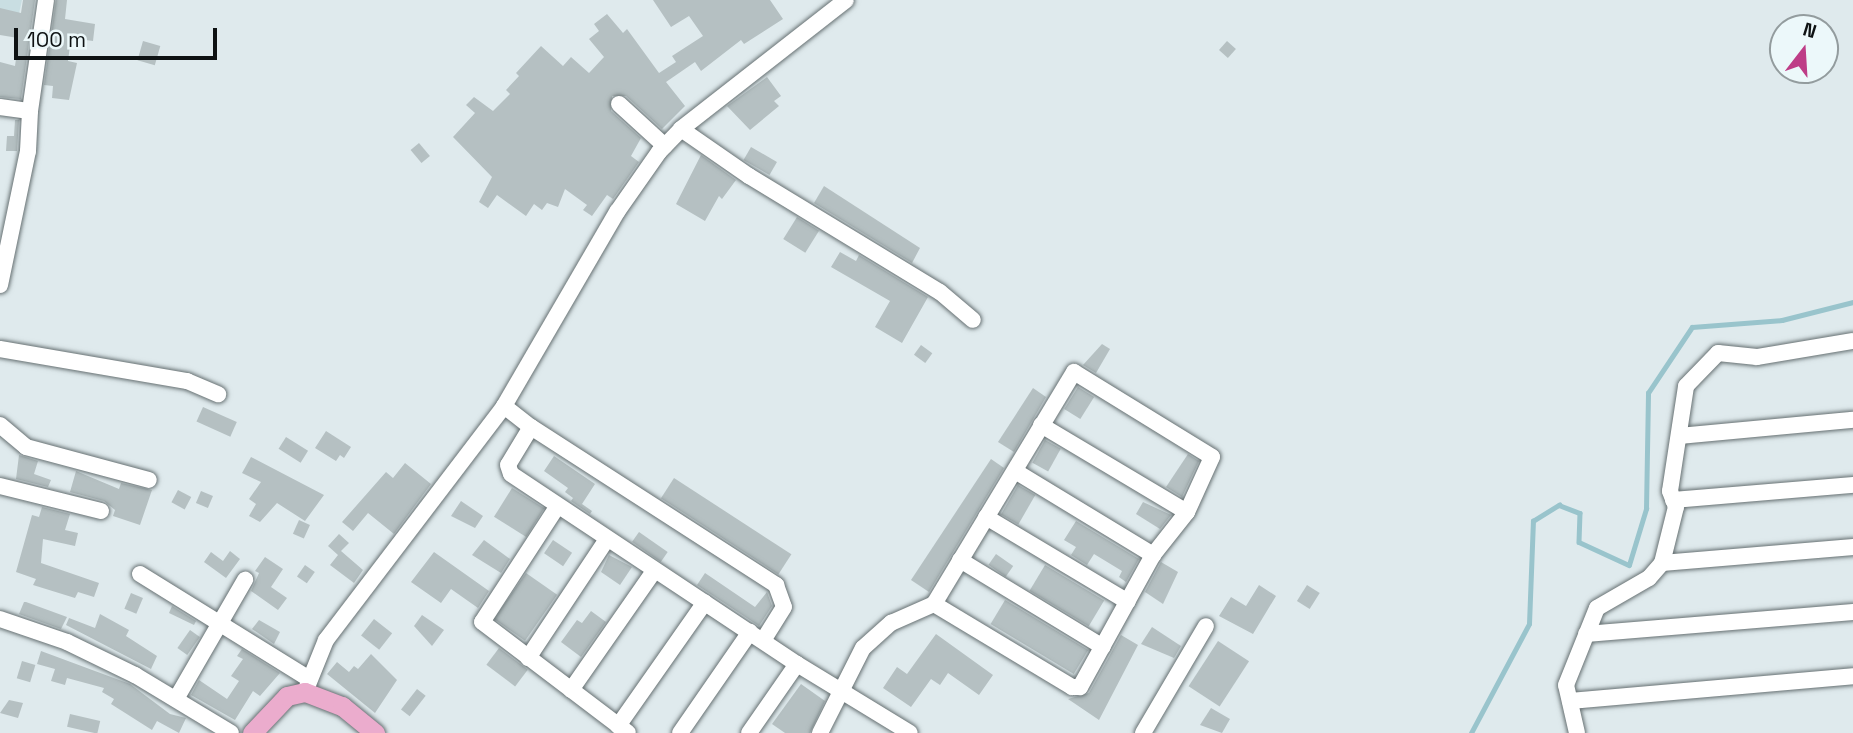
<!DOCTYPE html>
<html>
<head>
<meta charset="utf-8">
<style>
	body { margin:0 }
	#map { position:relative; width:1853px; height:733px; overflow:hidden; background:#dfeaed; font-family:"Space Grotesk",sans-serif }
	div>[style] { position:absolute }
	.built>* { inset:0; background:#c9dee2 }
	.stream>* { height:4.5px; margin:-2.25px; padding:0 2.25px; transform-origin:2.25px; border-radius:2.25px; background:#99c4cc }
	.building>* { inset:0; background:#b5c0c2; transform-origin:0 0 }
	.roads { filter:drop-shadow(0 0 2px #667072) drop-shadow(0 0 2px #667072) }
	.minor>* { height:16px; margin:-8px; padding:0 8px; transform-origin:8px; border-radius:8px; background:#fff }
	.major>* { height:19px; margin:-9.5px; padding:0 9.5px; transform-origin:9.5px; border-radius:9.5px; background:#ebaccd }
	span { translate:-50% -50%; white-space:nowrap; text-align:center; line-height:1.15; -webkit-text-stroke:7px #ecf8fa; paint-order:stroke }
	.north { position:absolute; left:1769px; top:14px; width:70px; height:70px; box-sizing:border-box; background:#ecf8fa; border:2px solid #939c9e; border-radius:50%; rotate:17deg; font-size:19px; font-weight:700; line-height:28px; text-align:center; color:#0e1213 }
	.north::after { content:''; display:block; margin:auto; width:24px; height:32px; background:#be3d87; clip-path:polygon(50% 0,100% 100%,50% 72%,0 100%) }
	.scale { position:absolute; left:14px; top:28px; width:203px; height:32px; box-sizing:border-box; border:4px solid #0e1213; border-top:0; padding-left:9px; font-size:21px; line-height:24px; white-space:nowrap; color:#0e1213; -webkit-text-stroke:5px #ecf8fa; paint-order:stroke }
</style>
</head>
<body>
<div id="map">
	<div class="built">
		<div style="clip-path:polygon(0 0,22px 0,16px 27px,0 24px)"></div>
	</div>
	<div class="stream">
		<div style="left:1471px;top:733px;width:123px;rotate:-62deg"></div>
		<div style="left:1529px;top:624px;width:103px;rotate:-87.8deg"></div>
		<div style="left:1533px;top:521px;width:31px;rotate:-32deg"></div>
		<div style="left:1559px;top:505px;width:22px;rotate:21deg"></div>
		<div style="left:1580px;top:513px;width:29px;rotate:92deg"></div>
		<div style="left:1579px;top:542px;width:55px;rotate:24.7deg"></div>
		<div style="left:1629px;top:565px;width:59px;rotate:-73.1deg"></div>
		<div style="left:1646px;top:509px;width:116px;rotate:-89deg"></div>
		<div style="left:1648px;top:393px;width:79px;rotate:-56.3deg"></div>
		<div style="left:1692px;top:327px;width:90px;rotate:-4.4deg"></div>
		<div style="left:1782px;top:320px;width:73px;rotate:-14.2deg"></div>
	</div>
	<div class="building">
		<div style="clip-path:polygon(23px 0,35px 0,21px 99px,0 97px,0 62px,15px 66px,18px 44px,18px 38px,0 35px,0 8px,21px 13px)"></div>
		<div style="clip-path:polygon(56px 0,67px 0,65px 19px,95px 24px,93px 41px,71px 38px,68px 61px,77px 63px,69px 100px,52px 98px,53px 86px,44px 85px)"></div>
		<div style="clip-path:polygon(653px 0,770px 0,783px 19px,744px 44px,741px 40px,701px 71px,695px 62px,666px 82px,685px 106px,662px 129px,626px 96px,612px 96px,611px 111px,641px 138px,631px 156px,639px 162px,613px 199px,607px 195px,592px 216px,583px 210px,587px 205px,565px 189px,558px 207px,547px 203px,542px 210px,534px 204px,526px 216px,497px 195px,488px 208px,479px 202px,492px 177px,453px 137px,475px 113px,466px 105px,474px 97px,493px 111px,510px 94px,506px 90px,519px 76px,516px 73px,541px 46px,563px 66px,571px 57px,589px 73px,604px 57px,589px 39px,599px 31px,594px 24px,607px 14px,623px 33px,627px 29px,659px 73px,676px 62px,672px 56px,703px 36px,689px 16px,671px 27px)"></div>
		<div style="left:143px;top:41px;width:18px;height:20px;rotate:16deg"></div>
		<div style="left:1227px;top:41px;width:12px;height:12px;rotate:42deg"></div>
		<div style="clip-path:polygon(767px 77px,781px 96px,774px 101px,779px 106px,750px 130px,727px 106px)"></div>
		<div style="clip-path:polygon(15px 120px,19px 120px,17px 151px,6px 151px,7px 136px,14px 136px)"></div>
		<div style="left:419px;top:143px;width:17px;height:11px;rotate:50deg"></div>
		<div style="left:751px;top:147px;width:30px;height:15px;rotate:30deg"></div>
		<div style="clip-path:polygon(701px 155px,736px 180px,722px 199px,719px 196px,705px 221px,676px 204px)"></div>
		<div style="clip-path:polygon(824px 186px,920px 248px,912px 263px,814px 203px)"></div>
		<div style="left:797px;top:217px;width:26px;height:26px;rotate:32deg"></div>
		<div style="clip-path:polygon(840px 252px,856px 261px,859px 255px,928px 297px,902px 343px,875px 327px,890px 301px,831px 267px)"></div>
		<div style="clip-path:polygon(1102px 344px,1110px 349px,1096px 373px,1083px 365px)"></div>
		<div style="left:921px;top:345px;width:14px;height:12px;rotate:36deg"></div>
		<div style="left:1078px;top:387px;width:19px;height:26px;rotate:32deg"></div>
		<div style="clip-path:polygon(1033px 388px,1046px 397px,1014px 452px,998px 442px)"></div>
		<div style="left:203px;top:407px;width:37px;height:16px;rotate:24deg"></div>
		<div style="clip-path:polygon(326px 431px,351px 447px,344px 458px,340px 455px,336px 461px,315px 448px)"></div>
		<div style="left:286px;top:437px;width:26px;height:14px;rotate:32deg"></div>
		<div style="left:1045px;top:440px;width:18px;height:26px;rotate:29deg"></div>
		<div style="clip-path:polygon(1188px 454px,1199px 461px,1182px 497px,1166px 487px)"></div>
		<div style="clip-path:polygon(19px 455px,38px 461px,34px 474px,51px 480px,48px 487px,16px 479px)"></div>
		<div style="clip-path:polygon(554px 456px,595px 484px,582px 504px,592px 511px,590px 514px,571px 501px,573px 498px,565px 492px,568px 488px,544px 471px)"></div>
		<div style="clip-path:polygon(251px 457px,324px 495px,305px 521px,277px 503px,260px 522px,249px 516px,256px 504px,249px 499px,261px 482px,242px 473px)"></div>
		<div style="clip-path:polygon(991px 459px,1004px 468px,929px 592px,911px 580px)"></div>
		<div style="clip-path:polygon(405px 463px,431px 484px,394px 534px,368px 513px,353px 531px,342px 522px,386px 472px,393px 478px)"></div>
		<div style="clip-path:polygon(76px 471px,119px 489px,121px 483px,152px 490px,140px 525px,113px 516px,115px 510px,104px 501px,70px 492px)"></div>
		<div style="left:674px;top:478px;width:140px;height:24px;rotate:33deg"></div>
		<div style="left:1018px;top:485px;width:20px;height:34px;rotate:30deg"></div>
		<div style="left:512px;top:488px;width:38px;height:34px;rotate:32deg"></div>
		<div style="left:178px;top:490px;width:15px;height:14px;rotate:28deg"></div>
		<div style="left:201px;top:491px;width:13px;height:13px;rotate:23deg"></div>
		<div style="clip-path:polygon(461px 501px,483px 516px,475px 528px,451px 516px)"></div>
		<div style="clip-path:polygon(1143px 502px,1171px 515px,1160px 529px,1136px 514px)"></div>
		<div style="clip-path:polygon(42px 507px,70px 514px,65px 530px,78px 533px,75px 546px,43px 539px,41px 563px,99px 583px,94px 597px,78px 592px,75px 598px,33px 585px,36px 579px,16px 572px,32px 515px,39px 517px)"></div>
		<div style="left:299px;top:520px;width:12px;height:15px;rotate:24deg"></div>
		<div style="clip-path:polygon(1076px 521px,1139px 559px,1126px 582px,1119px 577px,1122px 571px,1094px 554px,1087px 565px,1071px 555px,1076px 547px,1064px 540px)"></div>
		<div style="left:639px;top:532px;width:35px;height:12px;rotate:35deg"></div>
		<div style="clip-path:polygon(339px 534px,349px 543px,341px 551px,363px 570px,354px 583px,330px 565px,338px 555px,328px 546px)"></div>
		<div style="clip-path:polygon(484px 540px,510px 559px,501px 573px,472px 555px)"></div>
		<div style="left:553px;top:540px;width:23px;height:16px;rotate:34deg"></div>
		<div style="clip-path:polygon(230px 551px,240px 559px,226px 578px,204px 562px,211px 552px,223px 561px)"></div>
		<div style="clip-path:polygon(434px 552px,489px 591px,478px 608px,451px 589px,441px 603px,411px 582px)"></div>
		<div style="left:996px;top:554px;width:21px;height:13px;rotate:35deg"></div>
		<div style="clip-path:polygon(609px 555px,632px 567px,620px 585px,601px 572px)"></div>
		<div style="clip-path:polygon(265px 557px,283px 569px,271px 587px,287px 598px,278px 610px,251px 591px,259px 573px,255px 571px)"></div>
		<div style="clip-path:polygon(1161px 562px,1178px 572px,1163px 604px,1145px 592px)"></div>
		<div style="left:305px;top:565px;width:12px;height:14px;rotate:35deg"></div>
		<div style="left:1045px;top:565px;width:69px;height:30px;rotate:31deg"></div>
		<div style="left:526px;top:573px;width:38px;height:56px;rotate:35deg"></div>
		<div style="clip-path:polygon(705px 573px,755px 607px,767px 592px,772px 606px,759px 626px,697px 585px)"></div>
		<div style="clip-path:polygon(1259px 585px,1276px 596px,1253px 634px,1219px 616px,1231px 597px,1246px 606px)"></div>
		<div style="left:1307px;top:585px;width:15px;height:19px;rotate:32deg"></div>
		<div style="left:131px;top:593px;width:13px;height:17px;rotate:23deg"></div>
		<div style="left:1005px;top:600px;width:97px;height:28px;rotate:31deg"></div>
		<div style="clip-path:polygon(24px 602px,26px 602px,67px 617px,61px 629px,19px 614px)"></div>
		<div style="clip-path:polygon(172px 606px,196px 621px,194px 625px,169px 613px)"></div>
		<div style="clip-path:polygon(591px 611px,606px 622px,581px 657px,561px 642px,577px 620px,582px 623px)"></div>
		<div style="clip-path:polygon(100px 614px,129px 630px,126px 636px,157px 656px,151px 669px,66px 625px,69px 618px,95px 628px)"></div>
		<div style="clip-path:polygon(422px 615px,444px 630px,432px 646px,414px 626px)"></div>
		<div style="left:374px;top:619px;width:23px;height:21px;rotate:38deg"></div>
		<div style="clip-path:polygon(259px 620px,280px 632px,274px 644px,252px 629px)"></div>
		<div style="clip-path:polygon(1152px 627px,1181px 646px,1174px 658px,1141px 644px)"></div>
		<div style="left:190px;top:630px;width:12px;height:22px;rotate:35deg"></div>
		<div style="clip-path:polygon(936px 634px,993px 675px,979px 695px,948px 673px,940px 685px,931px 679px,911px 707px,883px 688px,897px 667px,907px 674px)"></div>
		<div style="clip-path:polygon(1121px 635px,1138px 645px,1099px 720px,1068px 699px,1089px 693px)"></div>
		<div style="left:1218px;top:641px;width:37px;height:54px;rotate:33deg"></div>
		<div style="left:499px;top:648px;width:36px;height:21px;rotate:37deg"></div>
		<div style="clip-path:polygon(242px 649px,280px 673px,260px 696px,253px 691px,235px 720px,191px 695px,199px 680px,227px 699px,239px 681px,231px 676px,243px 659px,237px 656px)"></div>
		<div style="clip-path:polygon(41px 651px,130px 684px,170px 714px,186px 718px,179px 733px,157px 721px,152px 730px,111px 704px,114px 699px,102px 692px,104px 688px,67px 678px,65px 685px,51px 681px,55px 669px,37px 664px)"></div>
		<div style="clip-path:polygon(371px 654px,397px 680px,375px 713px,327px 674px,337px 662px,349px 672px,354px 666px,358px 669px)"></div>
		<div style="left:22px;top:661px;width:14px;height:18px;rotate:17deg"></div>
		<div style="clip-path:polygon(801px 684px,825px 701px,810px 733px,785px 733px,772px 724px)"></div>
		<div style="left:417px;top:689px;width:11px;height:26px;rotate:38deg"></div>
		<div style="clip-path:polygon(9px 700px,23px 703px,18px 718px,0 713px)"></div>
		<div style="clip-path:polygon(1211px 708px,1230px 719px,1222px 733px,1200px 725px)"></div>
		<div style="left:70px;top:714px;width:31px;height:13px;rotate:13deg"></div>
	</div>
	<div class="roads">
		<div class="minor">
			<div style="left:619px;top:104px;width:62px;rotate:42.4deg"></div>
			<div style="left:0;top:107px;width:30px;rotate:8deg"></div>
			<div style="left:30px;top:111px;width:112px;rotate:-81.8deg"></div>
			<div style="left:681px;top:129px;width:83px;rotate:34.7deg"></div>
			<div style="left:749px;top:176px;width:223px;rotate:31.3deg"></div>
			<div style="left:940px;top:292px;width:43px;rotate:40.3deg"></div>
			<div style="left:0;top:285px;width:137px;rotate:-78.2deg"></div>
			<div style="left:28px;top:151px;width:40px;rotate:-87.1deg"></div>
			<div style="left:0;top:349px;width:190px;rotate:9.7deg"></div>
			<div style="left:187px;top:381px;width:34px;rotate:23deg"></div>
			<div style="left:504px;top:406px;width:34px;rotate:38deg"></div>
			<div style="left:531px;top:427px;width:292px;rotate:32.8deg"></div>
			<div style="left:776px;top:585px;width:23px;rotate:70deg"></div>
			<div style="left:784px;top:607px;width:39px;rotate:122deg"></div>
			<div style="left:0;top:425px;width:34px;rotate:40deg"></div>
			<div style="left:26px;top:447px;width:127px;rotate:15deg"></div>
			<div style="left:1041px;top:425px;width:170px;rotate:30.8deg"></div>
			<div style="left:531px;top:427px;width:44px;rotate:121.2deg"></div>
			<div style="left:508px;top:465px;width:9px;rotate:72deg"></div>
			<div style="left:511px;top:474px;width:343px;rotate:33.6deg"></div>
			<div style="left:797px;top:664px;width:132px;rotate:31.4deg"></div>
			<div style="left:1679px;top:436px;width:175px;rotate:-5.3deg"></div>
			<div style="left:1015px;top:471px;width:162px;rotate:31.3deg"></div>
			<div style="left:0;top:486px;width:104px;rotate:13.9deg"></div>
			<div style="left:1673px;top:500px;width:181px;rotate:-4.8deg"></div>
			<div style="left:557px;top:507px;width:137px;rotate:123.1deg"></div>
			<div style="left:482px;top:622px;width:183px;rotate:37.2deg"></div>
			<div style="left:986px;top:517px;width:165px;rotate:30.9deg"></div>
			<div style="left:960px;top:560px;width:167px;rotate:31.3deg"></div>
			<div style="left:1662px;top:563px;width:192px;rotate:-4.8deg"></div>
			<div style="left:140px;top:574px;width:198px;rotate:31.8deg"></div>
			<div style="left:0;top:619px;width:71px;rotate:18.9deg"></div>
			<div style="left:67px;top:642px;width:76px;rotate:25.9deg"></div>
			<div style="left:135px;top:675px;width:112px;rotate:31.1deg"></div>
			<div style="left:1586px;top:634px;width:268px;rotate:-4.7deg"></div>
			<div style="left:528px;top:658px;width:143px;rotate:-56.4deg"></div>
			<div style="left:571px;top:690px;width:145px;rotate:-55.1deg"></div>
			<div style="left:305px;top:692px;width:56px;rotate:-68deg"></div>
			<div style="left:326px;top:640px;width:294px;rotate:-52.7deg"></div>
			<div style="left:504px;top:406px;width:225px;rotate:-59.8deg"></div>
			<div style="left:617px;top:212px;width:73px;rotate:-55deg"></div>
			<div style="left:659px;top:152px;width:32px;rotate:-46deg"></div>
			<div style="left:681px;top:129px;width:209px;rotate:-38deg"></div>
			<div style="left:176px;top:699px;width:138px;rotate:-59.9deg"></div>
			<div style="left:1570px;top:701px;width:284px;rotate:-5deg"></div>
			<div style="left:618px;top:726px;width:151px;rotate:-54.9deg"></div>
			<div style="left:680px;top:733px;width:123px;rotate:-55.3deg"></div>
			<div style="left:749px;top:733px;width:84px;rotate:-55.2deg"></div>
			<div style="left:820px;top:733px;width:95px;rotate:-63.2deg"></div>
			<div style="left:863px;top:648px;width:38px;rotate:-42deg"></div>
			<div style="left:891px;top:623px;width:47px;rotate:-23.8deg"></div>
			<div style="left:934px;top:604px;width:271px;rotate:-58.9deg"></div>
			<div style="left:1074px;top:372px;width:162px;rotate:31.6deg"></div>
			<div style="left:1212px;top:457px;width:60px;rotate:114.4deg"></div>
			<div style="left:1187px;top:512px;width:55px;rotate:128.3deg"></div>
			<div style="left:1153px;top:555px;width:151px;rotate:118.9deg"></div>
			<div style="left:1080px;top:687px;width:8px;rotate:180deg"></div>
			<div style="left:1072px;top:687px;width:161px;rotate:-149deg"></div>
			<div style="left:1143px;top:733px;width:124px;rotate:-59.5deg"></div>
			<div style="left:1577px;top:733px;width:49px;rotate:-102.9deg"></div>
			<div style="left:1566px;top:685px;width:83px;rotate:-68.1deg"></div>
			<div style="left:1597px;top:608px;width:60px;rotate:-30deg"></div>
			<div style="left:1649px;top:578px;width:20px;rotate:-49deg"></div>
			<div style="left:1662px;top:563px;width:58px;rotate:-76deg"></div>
			<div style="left:1676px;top:507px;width:17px;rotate:-111deg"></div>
			<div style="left:1670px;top:491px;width:106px;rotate:-81.3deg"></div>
			<div style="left:1686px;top:386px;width:46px;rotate:-45.9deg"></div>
			<div style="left:1718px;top:353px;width:39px;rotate:6deg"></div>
			<div style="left:1757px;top:357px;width:97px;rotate:-9.5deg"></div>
		</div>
		<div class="major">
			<div style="left:252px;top:733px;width:51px;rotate:-46.6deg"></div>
			<div style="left:287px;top:696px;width:18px;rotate:-13deg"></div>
			<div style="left:305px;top:692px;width:40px;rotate:21deg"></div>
			<div style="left:342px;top:706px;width:43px;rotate:39.3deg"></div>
		</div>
	</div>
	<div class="north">N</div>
	<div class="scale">100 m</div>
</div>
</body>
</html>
